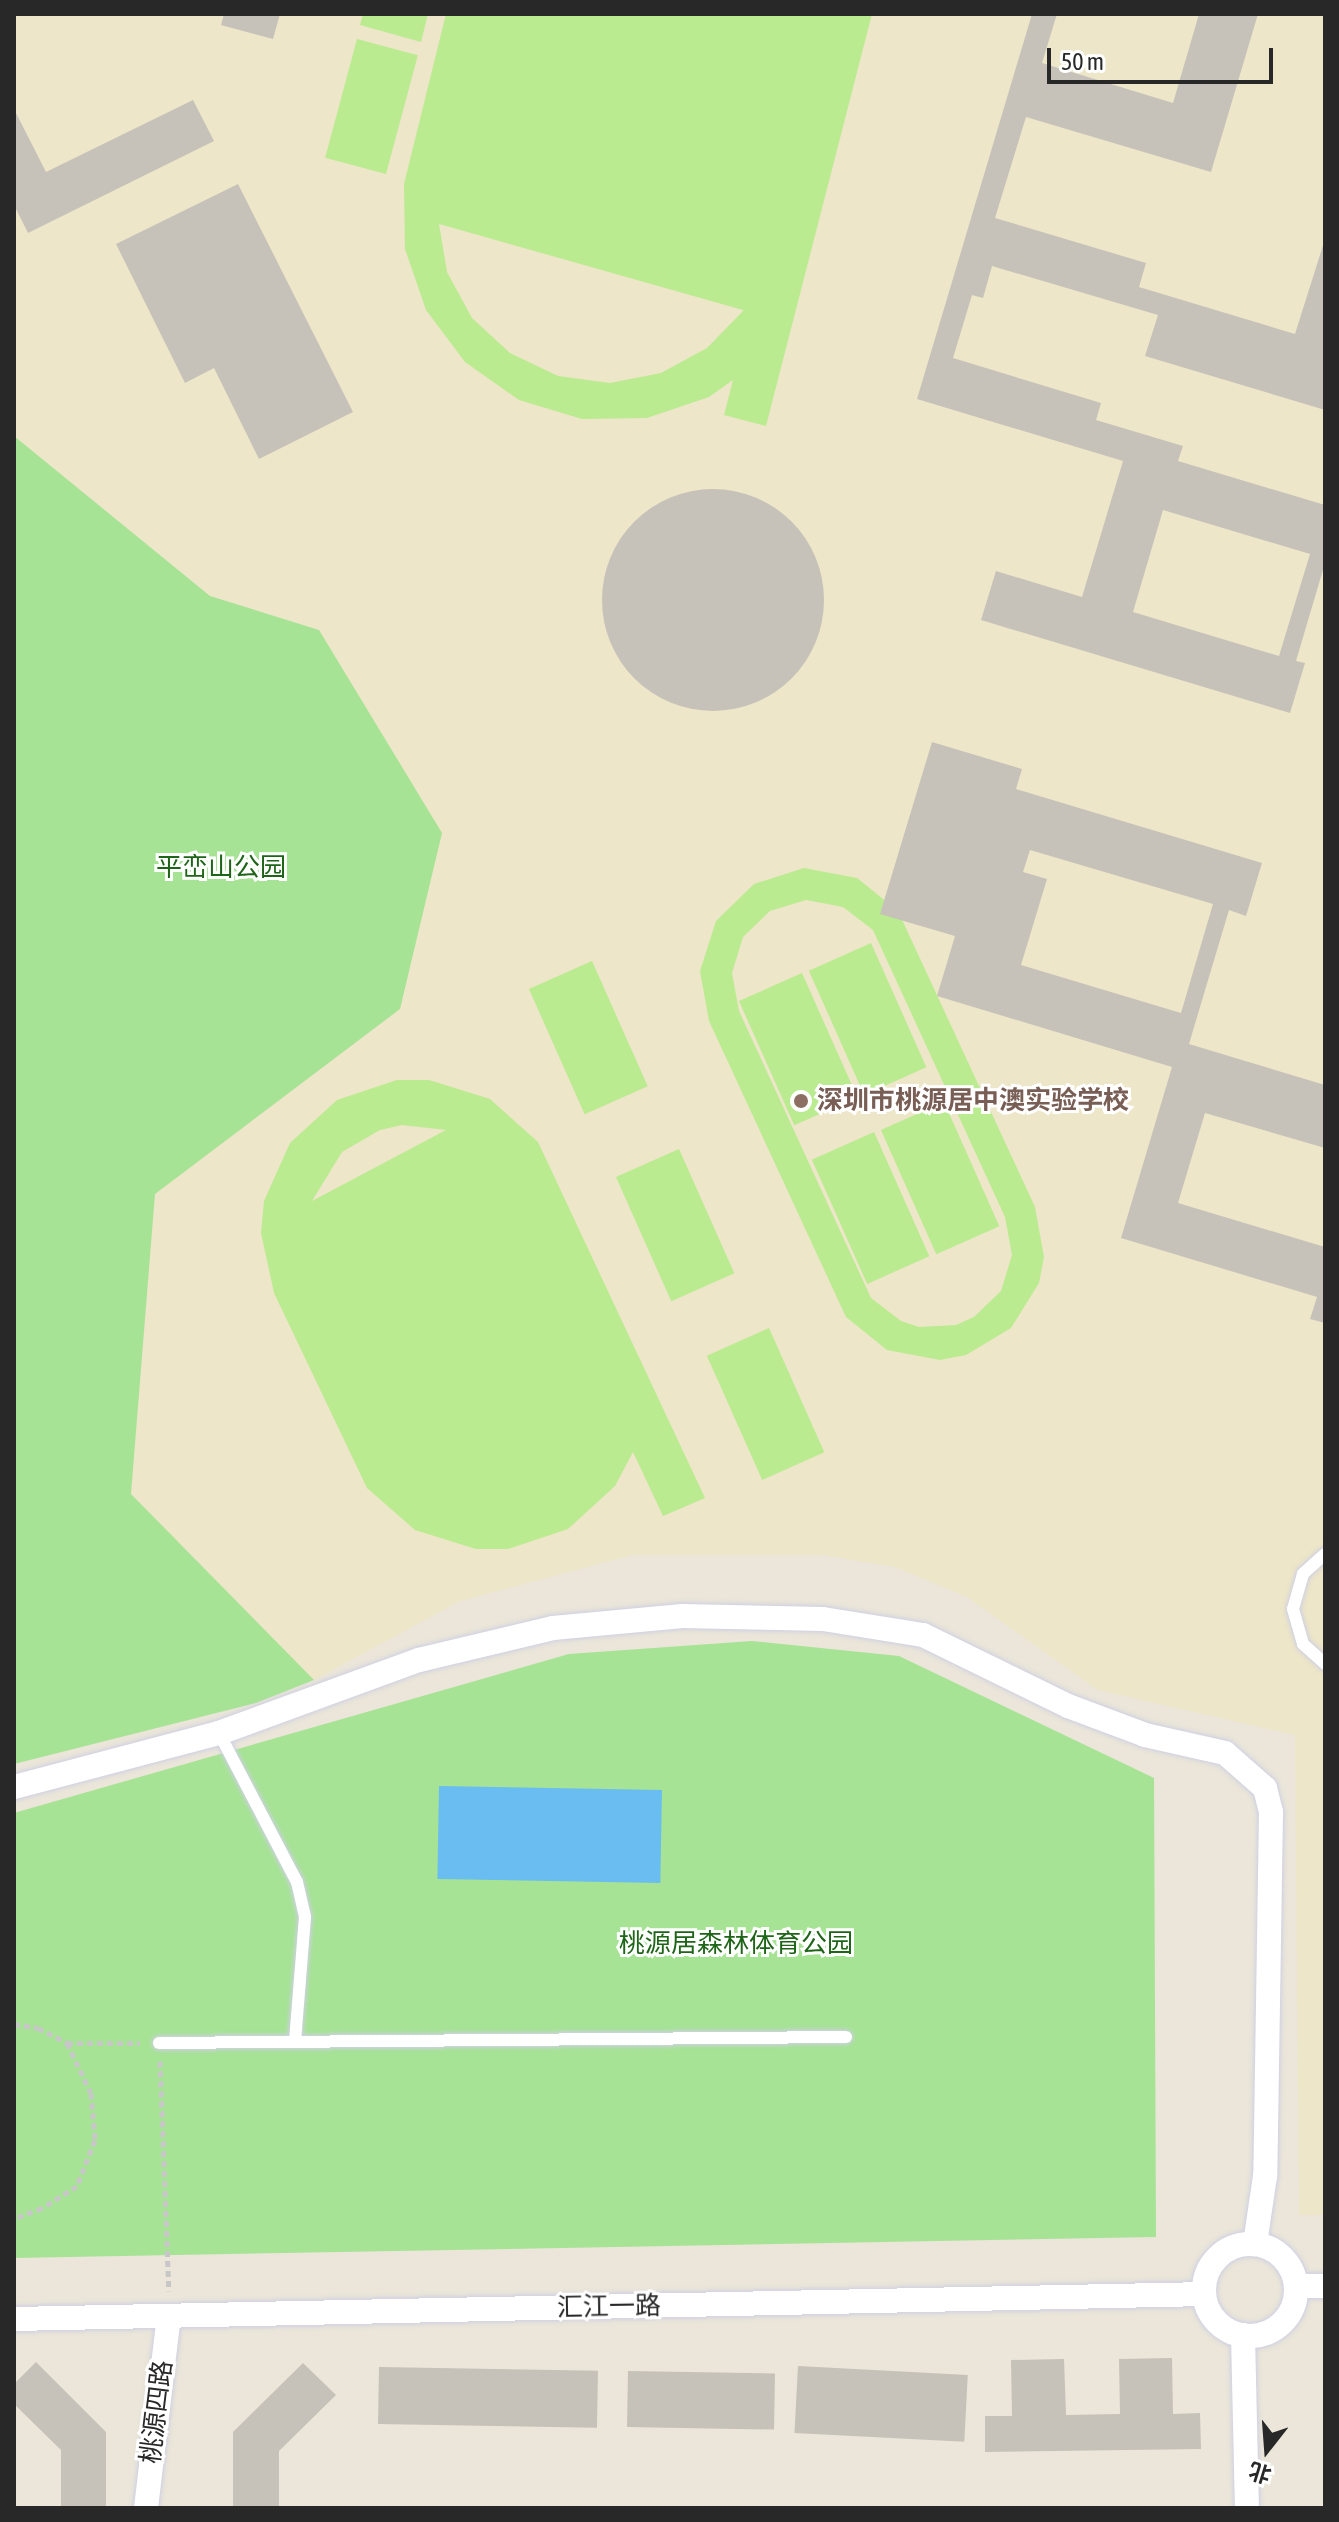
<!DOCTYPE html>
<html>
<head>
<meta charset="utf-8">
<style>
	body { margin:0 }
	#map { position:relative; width:1339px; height:2522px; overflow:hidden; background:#ebe6d9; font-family:"Asap Condensed","Noto Sans SC",sans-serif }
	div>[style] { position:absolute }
	.education>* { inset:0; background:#ede6c8 }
	.green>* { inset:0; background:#a6e395 }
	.pitch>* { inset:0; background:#baeb90; transform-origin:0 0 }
	.water>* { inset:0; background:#6abdf0; transform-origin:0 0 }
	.building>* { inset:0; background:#c6c2b9; transform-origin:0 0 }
	.round { border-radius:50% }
	.path>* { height:5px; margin-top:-2.5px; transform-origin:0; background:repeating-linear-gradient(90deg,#c7c7c7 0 6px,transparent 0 10px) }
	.roads { filter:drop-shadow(0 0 2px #cfd0e2) drop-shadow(0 0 2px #cfd0e2) }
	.lane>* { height:12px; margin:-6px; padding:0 6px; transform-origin:6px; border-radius:6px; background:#fff }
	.street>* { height:24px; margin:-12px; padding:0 12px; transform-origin:12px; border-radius:12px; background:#fff }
	.street>.ring { margin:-12px; padding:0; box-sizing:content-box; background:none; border:24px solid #fff; border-radius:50% }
	.dots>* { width:22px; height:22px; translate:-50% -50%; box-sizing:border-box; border:4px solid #fff; border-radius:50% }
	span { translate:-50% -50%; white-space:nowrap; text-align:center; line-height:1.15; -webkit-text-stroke:6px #fff; paint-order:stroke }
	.park-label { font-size:26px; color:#1f6518 }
	.education-label { font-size:26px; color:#785e54; font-weight:700 }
	.left { translate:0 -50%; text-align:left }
	.street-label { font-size:26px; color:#282828 }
	.frame { position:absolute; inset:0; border:16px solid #282828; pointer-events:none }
	.north { position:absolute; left:1227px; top:2410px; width:80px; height:80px; -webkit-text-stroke:6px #fff; paint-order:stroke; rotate:197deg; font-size:22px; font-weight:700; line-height:32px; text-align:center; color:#282828 }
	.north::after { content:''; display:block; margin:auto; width:28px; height:36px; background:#282828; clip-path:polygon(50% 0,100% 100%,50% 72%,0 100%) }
	.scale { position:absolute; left:1047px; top:48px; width:226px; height:36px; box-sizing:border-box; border:4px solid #282828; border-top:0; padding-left:10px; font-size:24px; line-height:28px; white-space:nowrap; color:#282828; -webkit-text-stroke:6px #fff; paint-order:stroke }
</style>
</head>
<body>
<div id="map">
	<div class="education">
		<div style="clip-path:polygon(14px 14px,1325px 14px,1325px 2215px,1299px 2215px,1295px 1735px,1098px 1690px,967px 1597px,895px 1567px,822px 1555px,632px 1555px,460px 1601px,314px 1680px,131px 1494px,155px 1193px,400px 1009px,319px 630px,210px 596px,14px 436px)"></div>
	</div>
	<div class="green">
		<div style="clip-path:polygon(14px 436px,210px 596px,319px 630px,442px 833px,400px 1009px,155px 1194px,131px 1494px,314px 1680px,256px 1703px,14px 1764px)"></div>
		<div style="clip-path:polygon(752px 1641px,899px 1656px,1154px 1778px,1156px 2237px,14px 2258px,14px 1813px,569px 1654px)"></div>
	</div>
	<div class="pitch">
		<div style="clip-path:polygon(363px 14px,428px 14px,421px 42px,360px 25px)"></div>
		<div style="clip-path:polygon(evenodd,446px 14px,872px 14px,766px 426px,724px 415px,733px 380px,709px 397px,647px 418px,582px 419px,519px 400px,465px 362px,426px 310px,405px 249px,404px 184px,446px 14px,439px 224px,743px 310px,743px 311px,707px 348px,661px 373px,610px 383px,558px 376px,510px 353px,472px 318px,447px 272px,439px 224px)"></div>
		<div style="left:357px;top:39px;width:63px;height:123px;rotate:15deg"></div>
		<div style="clip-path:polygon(evenodd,804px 868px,857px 878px,898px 911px,1035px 1207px,1044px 1257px,1039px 1283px,1011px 1328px,966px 1355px,940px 1360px,887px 1350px,846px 1317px,709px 1021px,700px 971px,716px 921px,754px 884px,804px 868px,806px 900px,843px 907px,873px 930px,1005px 1217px,1012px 1255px,1001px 1291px,974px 1317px,956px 1325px,919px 1327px,901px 1321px,871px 1298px,739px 1011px,732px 973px,743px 937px,770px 911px,806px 900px)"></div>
		<div style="left:871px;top:943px;width:136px;height:68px;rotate:66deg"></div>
		<div style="left:592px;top:961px;width:137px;height:69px;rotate:66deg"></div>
		<div style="left:802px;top:973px;width:136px;height:69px;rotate:66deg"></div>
		<div style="clip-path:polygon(evenodd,397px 1080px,429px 1080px,490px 1099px,538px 1142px,705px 1498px,663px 1516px,633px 1452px,615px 1486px,568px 1529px,508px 1549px,476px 1549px,415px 1530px,367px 1488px,274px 1293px,261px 1233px,264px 1201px,290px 1143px,337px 1100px,397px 1080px,402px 1125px,446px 1130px,312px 1201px,342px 1152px,380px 1130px,402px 1125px)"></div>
		<div style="left:944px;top:1102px;width:136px;height:69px;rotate:66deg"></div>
		<div style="left:874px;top:1132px;width:136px;height:68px;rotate:66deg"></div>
		<div style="left:679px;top:1149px;width:136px;height:69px;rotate:66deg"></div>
		<div style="left:769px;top:1328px;width:136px;height:68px;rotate:66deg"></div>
	</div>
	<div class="water">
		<div style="left:439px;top:1786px;width:223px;height:93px;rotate:1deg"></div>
	</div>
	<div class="building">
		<div style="clip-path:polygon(224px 14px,280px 14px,273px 39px,221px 25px)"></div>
		<div style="clip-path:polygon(evenodd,1032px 14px,1057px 14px,1042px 63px,1173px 103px,1199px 14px,1258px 14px,1211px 172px,1026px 117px,995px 218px,1146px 263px,1139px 287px,1295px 334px,1325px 239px,1325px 410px,1145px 356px,1158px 315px,992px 266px,983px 298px,972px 295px,953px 358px,1101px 403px,1096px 420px,1183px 446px,1178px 461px,1325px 505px,1325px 563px,1296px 661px,1305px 663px,1290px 713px,981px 620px,996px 571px,1082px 597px,1123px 461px,917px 399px,1032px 14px,1163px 510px,1310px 554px,1279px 656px,1133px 612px,1163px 510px)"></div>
		<div style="clip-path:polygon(193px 100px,214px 141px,28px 233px,14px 205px,14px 109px,46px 172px)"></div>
		<div style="clip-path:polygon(238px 184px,353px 412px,259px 459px,214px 368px,185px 383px,116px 244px)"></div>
		<div class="round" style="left:602px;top:489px;width:222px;height:222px"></div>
		<div style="clip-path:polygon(evenodd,932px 742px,1022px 769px,1016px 789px,1262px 863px,1246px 916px,1229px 910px,1189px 1044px,1325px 1085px,1325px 1148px,1205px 1113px,1178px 1203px,1325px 1247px,1325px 1323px,1310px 1319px,1317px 1297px,1121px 1238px,1172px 1067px,937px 996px,955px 936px,880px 914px,932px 742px,1030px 850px,1213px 904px,1181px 1013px,1021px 965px,1047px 879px,1023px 872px,1030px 850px)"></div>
		<div style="clip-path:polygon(1172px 2358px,1173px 2414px,1200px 2413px,1201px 2449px,985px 2452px,985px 2416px,1012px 2416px,1011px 2360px,1064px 2359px,1066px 2415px,1120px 2414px,1119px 2359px)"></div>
		<div style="clip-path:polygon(36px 2362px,106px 2432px,106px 2508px,61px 2508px,61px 2450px,14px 2404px,14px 2384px)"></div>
		<div style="clip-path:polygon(303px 2363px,336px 2395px,279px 2451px,279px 2508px,233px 2508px,233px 2432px)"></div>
		<div style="left:798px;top:2366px;width:170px;height:67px;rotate:3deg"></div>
		<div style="left:379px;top:2367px;width:219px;height:57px;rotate:1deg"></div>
		<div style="left:628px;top:2371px;width:147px;height:56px;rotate:1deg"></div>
	</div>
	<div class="path">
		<div style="left:14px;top:2024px;width:24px;rotate:9deg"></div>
		<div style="left:38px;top:2028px;width:33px;rotate:27deg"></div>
		<div style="left:67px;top:2043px;width:55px;rotate:64.4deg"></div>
		<div style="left:91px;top:2093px;width:47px;rotate:85.1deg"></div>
		<div style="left:95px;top:2140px;width:49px;rotate:111.4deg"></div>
		<div style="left:77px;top:2186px;width:41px;rotate:147.8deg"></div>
		<div style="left:42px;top:2208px;width:30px;rotate:159deg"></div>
		<div style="left:67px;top:2043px;width:73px"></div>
		<div style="left:160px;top:2061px;width:230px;rotate:87.8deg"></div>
	</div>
	<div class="roads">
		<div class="lane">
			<div style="left:1325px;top:1554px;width:30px;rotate:138deg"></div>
			<div style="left:1303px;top:1574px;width:36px;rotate:106deg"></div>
			<div style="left:1293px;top:1609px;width:36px;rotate:74deg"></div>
			<div style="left:1303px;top:1644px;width:30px;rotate:42deg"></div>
			<div style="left:219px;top:1733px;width:168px;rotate:62.4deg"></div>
			<div style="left:297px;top:1882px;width:36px;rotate:77deg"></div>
			<div style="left:305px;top:1917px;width:124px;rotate:94.6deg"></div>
			<div style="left:159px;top:2043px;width:687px;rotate:-0.5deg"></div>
		</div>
		<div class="street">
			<div style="left:14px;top:1787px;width:212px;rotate:-14.8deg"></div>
			<div style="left:219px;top:1733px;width:213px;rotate:-20.1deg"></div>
			<div style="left:419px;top:1660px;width:138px;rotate:-13.4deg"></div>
			<div style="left:553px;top:1628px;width:130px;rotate:-5.3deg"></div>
			<div style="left:682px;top:1616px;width:141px;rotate:1.2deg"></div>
			<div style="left:823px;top:1619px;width:101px;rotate:9.1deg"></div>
			<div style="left:923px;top:1635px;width:161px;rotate:26.1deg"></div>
			<div style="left:1068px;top:1706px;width:82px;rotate:20.6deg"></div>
			<div style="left:1145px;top:1735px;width:82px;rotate:12.7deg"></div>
			<div style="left:1225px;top:1753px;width:53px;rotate:41.2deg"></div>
			<div style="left:1265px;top:1788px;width:25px;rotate:76deg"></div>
			<div style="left:1271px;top:1812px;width:364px;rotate:90.9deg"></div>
			<div style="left:1265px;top:2176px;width:69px;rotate:98.4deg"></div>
			<div class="ring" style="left:1204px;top:2244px;width:68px;height:68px"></div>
			<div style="left:1296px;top:2286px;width:29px"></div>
			<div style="left:14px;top:2319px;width:1190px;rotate:-1.2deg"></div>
			<div style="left:1243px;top:2335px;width:173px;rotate:88.7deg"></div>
			<div style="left:146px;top:2508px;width:193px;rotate:-83.2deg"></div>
		</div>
	</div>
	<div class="dots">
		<div style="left:801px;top:1101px;background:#8d6e63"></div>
	</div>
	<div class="park-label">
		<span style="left:221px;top:868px">平峦山公园</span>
		<span style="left:736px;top:1944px">桃源居森林体育公园</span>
	</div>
	<div class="education-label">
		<span class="left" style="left:817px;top:1101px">深圳市桃源居中澳实验学校</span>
	</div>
	<div class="street-label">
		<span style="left:609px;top:2307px;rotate:-1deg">汇江一路</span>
		<span style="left:157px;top:2412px;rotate:-83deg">桃源四路</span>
	</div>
	<div class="frame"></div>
	<div class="north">北</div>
	<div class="scale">50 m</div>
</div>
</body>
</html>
